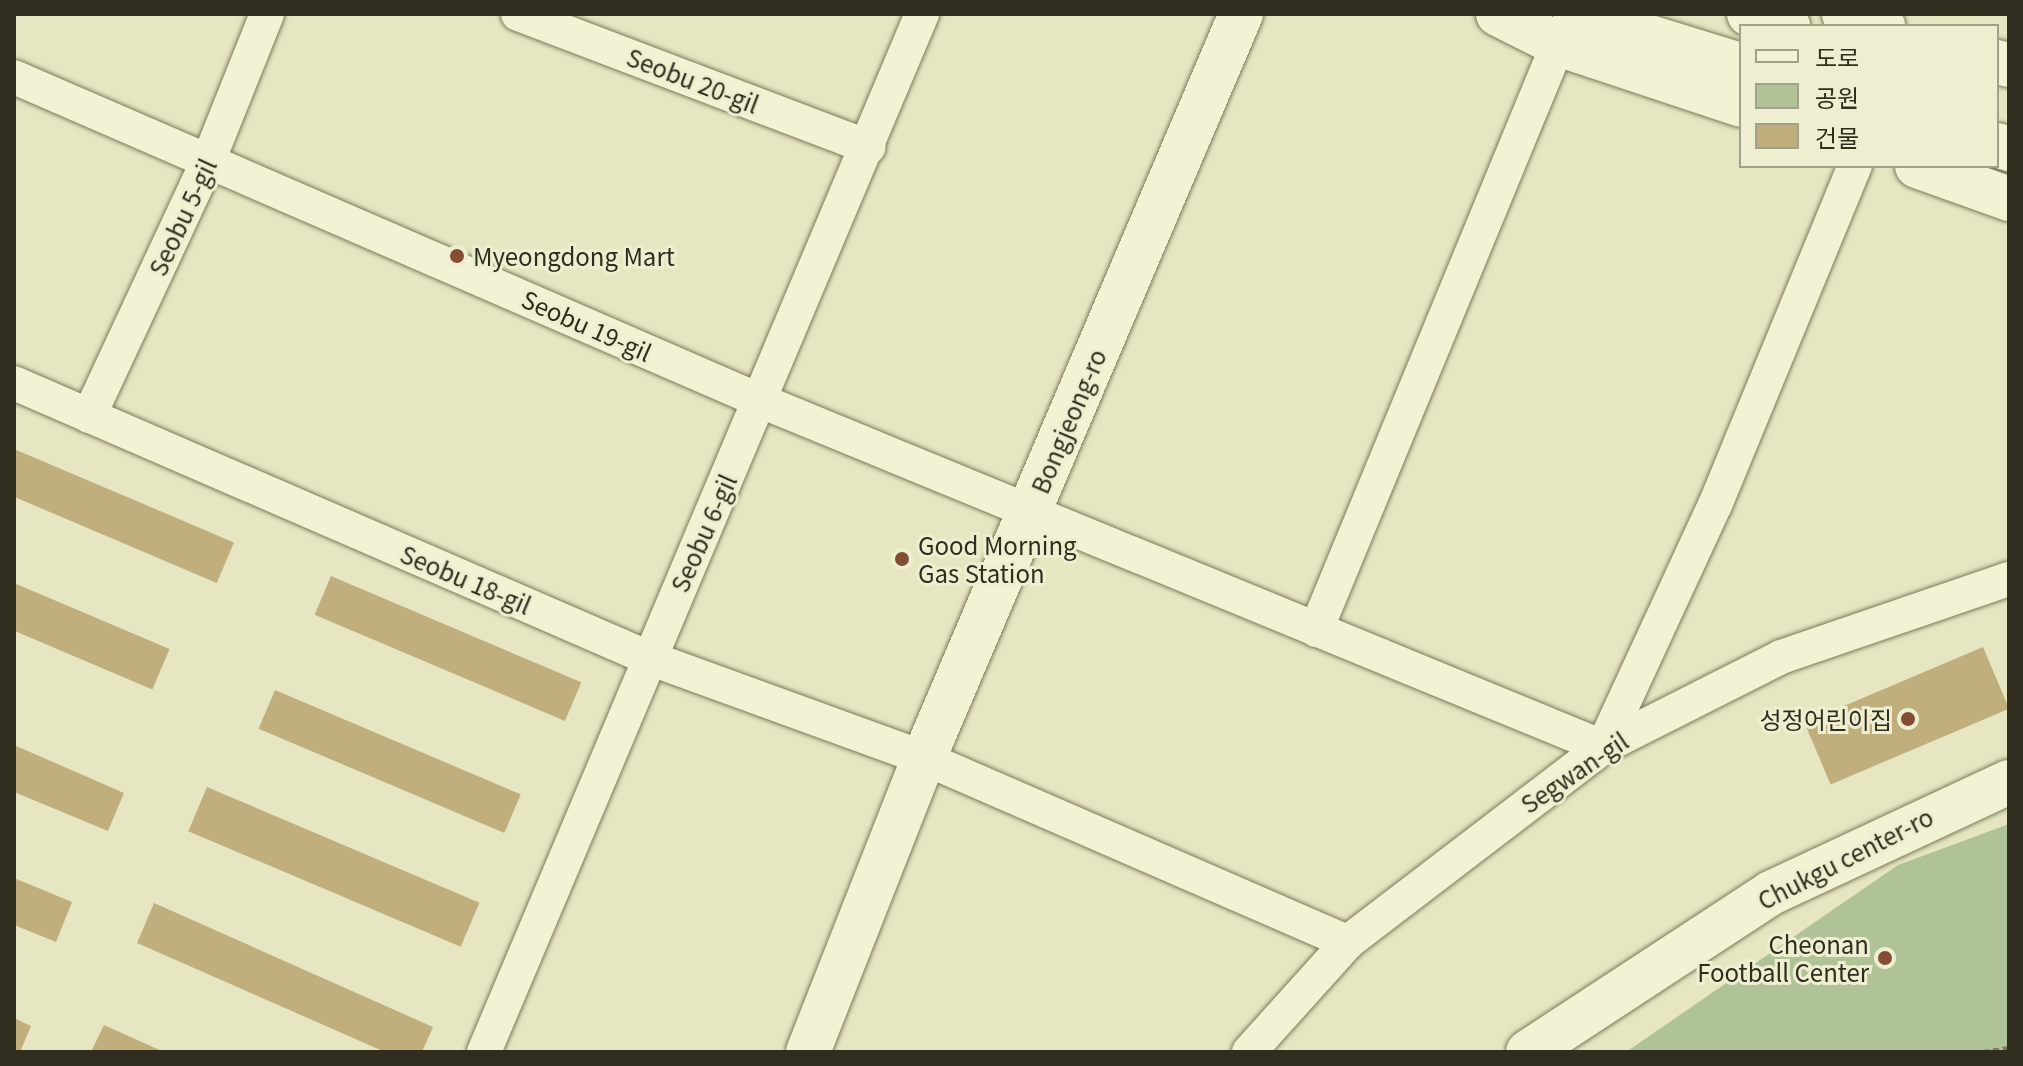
<!DOCTYPE html>
<html>
<head>
<meta charset="utf-8">
<style>
	body { margin:0 }
	#map { position:relative; width:2023px; height:1066px; overflow:hidden; background:#e6e7c2; font-family:Georgia,"Noto Sans KR",serif }
	div>[style] { position:absolute }
	.green>* { inset:0; background:#b0c398 }
	.building>* { inset:0; background:#c0af7d; transform-origin:0 0 }
	.path>* { height:5px; margin-top:-2.5px; transform-origin:0; background:repeating-linear-gradient(90deg,#7e795c 0 6px,transparent 0 10px) }
	.roads { filter:drop-shadow(0 0 2px #7e795c) drop-shadow(0 0 2px #7e795c) }
	.street>* { height:34px; margin:-17px; padding:0 17px; transform-origin:17px; border-radius:17px; background:#f2f3d4 }
	.secondary>* { height:44px; margin:-22px; padding:0 22px; transform-origin:22px; border-radius:22px; background:#f2f3d4 }
	.dots>* { width:22px; height:22px; translate:-50% -50%; box-sizing:border-box; border:4px solid #eeefd0; border-radius:50% }
	span { translate:-50% -50%; white-space:nowrap; text-align:center; line-height:1.15; -webkit-text-stroke:6px #eeefd0; paint-order:stroke }
	.street-label { font-size:24px; color:#302d1e }
	.poi-label { font-size:24px; color:#302d1e }
	.left { translate:0 -50%; text-align:left }
	.right { translate:-100% -50%; text-align:right }
	.frame { position:absolute; inset:0; border:16px solid #302d1e; pointer-events:none }
	.legend { position:absolute; left:1739px; top:24px; width:260px; height:144px; box-sizing:border-box; background:#eeefd0; border:2px solid #a2a189; margin:0; padding:10px 14px; list-style:none; font-size:24px; color:#302d1e }
	.legend li { display:flex; align-items:center; gap:16px; height:40px }
	.legend b { width:40px; border:2px solid #a2a189 }
</style>
</head>
<body>
<div id="map">
	<div class="green">
		<div style="clip-path:polygon(2009px 824px,2009px 1052px,1626px 1052px,1898px 865px)"></div>
	</div>
	<div class="building">
		<div style="left:14px;top:449px;width:239px;height:44px;rotate:23deg"></div>
		<div style="left:331px;top:576px;width:272px;height:42px;rotate:23deg"></div>
		<div style="left:14px;top:583px;width:169px;height:44px;rotate:23deg"></div>
		<div style="left:1983px;top:647px;width:67px;height:194px;rotate:67deg"></div>
		<div style="left:275px;top:690px;width:267px;height:42px;rotate:23deg"></div>
		<div style="clip-path:polygon(14px 745px,124px 793px,108px 831px,14px 792px)"></div>
		<div style="left:207px;top:787px;width:296px;height:48px;rotate:23deg"></div>
		<div style="clip-path:polygon(14px 878px,72px 902px,56px 942px,14px 925px)"></div>
		<div style="clip-path:polygon(154px 903px,433px 1027px,422px 1052px,385px 1052px,137px 943px)"></div>
		<div style="clip-path:polygon(14px 1018px,31px 1026px,20px 1052px,14px 1052px)"></div>
		<div style="clip-path:polygon(104px 1025px,164px 1052px,91px 1052px)"></div>
	</div>
	<div class="path">
		<div style="left:1742px;top:1052px;width:225px"></div>
		<div style="left:1983px;top:1052px;width:26px;rotate:-9deg"></div>
	</div>
	<div class="roads">
		<div class="street">
			<div style="left:518px;top:14px;width:375px;rotate:20.8deg"></div>
			<div style="left:14px;top:77px;width:814px;rotate:23.45deg"></div>
			<div style="left:761px;top:401px;width:910px;rotate:22.34deg"></div>
			<div style="left:1603px;top:747px;width:267px;rotate:-65.2deg"></div>
			<div style="left:1715px;top:505px;width:367px;rotate:-67.6deg"></div>
			<div style="left:14px;top:383px;width:692px;rotate:23.42deg"></div>
			<div style="left:649px;top:658px;width:293px;rotate:20deg"></div>
			<div style="left:924px;top:758px;width:462px;rotate:23.5deg"></div>
			<div style="left:89px;top:416px;width:284px;rotate:-65deg"></div>
			<div style="left:209px;top:159px;width:156px;rotate:-68.2deg"></div>
			<div style="left:1316px;top:630px;width:634px;rotate:-67.56deg"></div>
			<div style="left:484px;top:1052px;width:1127px;rotate:-67.12deg"></div>
			<div style="left:1249px;top:1052px;width:148px;rotate:-48deg"></div>
			<div style="left:1348px;top:942px;width:321px;rotate:-37.4deg"></div>
			<div style="left:1603px;top:747px;width:199px;rotate:-26.8deg"></div>
			<div style="left:1781px;top:657px;width:241px;rotate:-18.9deg"></div>
		</div>
		<div class="secondary">
			<div style="left:1498px;top:14px;width:67px;rotate:26.6deg"></div>
			<div style="left:1558px;top:44px;width:193px;rotate:18.4deg"></div>
			<div style="left:1575px;top:14px;width:174px;rotate:17.1deg"></div>
			<div style="left:1749px;top:14px;width:41px;rotate:17.1deg"></div>
			<div style="left:1844px;top:14px;width:41px;rotate:17.1deg"></div>
			<div style="left:1997px;top:62px;width:12px;rotate:14deg"></div>
			<div style="left:1997px;top:145px;width:13px;rotate:18deg"></div>
			<div style="left:1917px;top:166px;width:98px;rotate:19.7deg"></div>
			<div style="left:808px;top:1052px;width:316px;rotate:-68.5deg"></div>
			<div style="left:924px;top:758px;width:809px;rotate:-66.92deg"></div>
			<div style="left:1528px;top:1052px;width:290px;rotate:-33.2deg"></div>
			<div style="left:1771px;top:893px;width:263px;rotate:-25deg"></div>
		</div>
	</div>
	<div class="dots">
		<div style="left:457px;top:256px;background:#854e34"></div>
		<div style="left:902px;top:559px;background:#854e34"></div>
		<div style="left:1908px;top:719px;background:#854e34"></div>
		<div style="left:1885px;top:958px;background:#854e34"></div>
	</div>
	<div class="street-label">
		<span style="left:693px;top:80px;rotate:21deg">Seobu 20-gil</span>
		<span style="left:182px;top:217px;rotate:-65deg">Seobu 5-gil</span>
		<span style="left:587px;top:325px;rotate:24deg">Seobu 19-gil</span>
		<span style="left:1068px;top:421px;rotate:-67deg">Bongjeong-ro</span>
		<span style="left:703px;top:533px;rotate:-66deg">Seobu 6-gil</span>
		<span style="left:466px;top:579px;rotate:23deg">Seobu 18-gil</span>
		<span style="left:1574px;top:772px;rotate:-34deg">Segwan-gil</span>
		<span style="left:1845px;top:858px;rotate:-27deg">Chukgu center-ro</span>
	</div>
	<div class="poi-label">
		<span class="left" style="left:473px;top:256px">Myeongdong Mart</span>
		<span class="left" style="left:918px;top:559px">Good Morning<br>Gas Station</span>
		<span class="right" style="left:1892px;top:719px">성정어린이집</span>
		<span class="right" style="left:1869px;top:958px">Cheonan<br>Football Center</span>
	</div>
	<div class="frame"></div>
	<ul class="legend">
	<li><b style="height:10px;background:#f2f3d4"></b>도로</li>
	<li><b style="height:22px;background:#b0c398"></b>공원</li>
	<li><b style="height:22px;background:#c0af7d"></b>건물</li>
	</ul>
</div>
</body>
</html>
